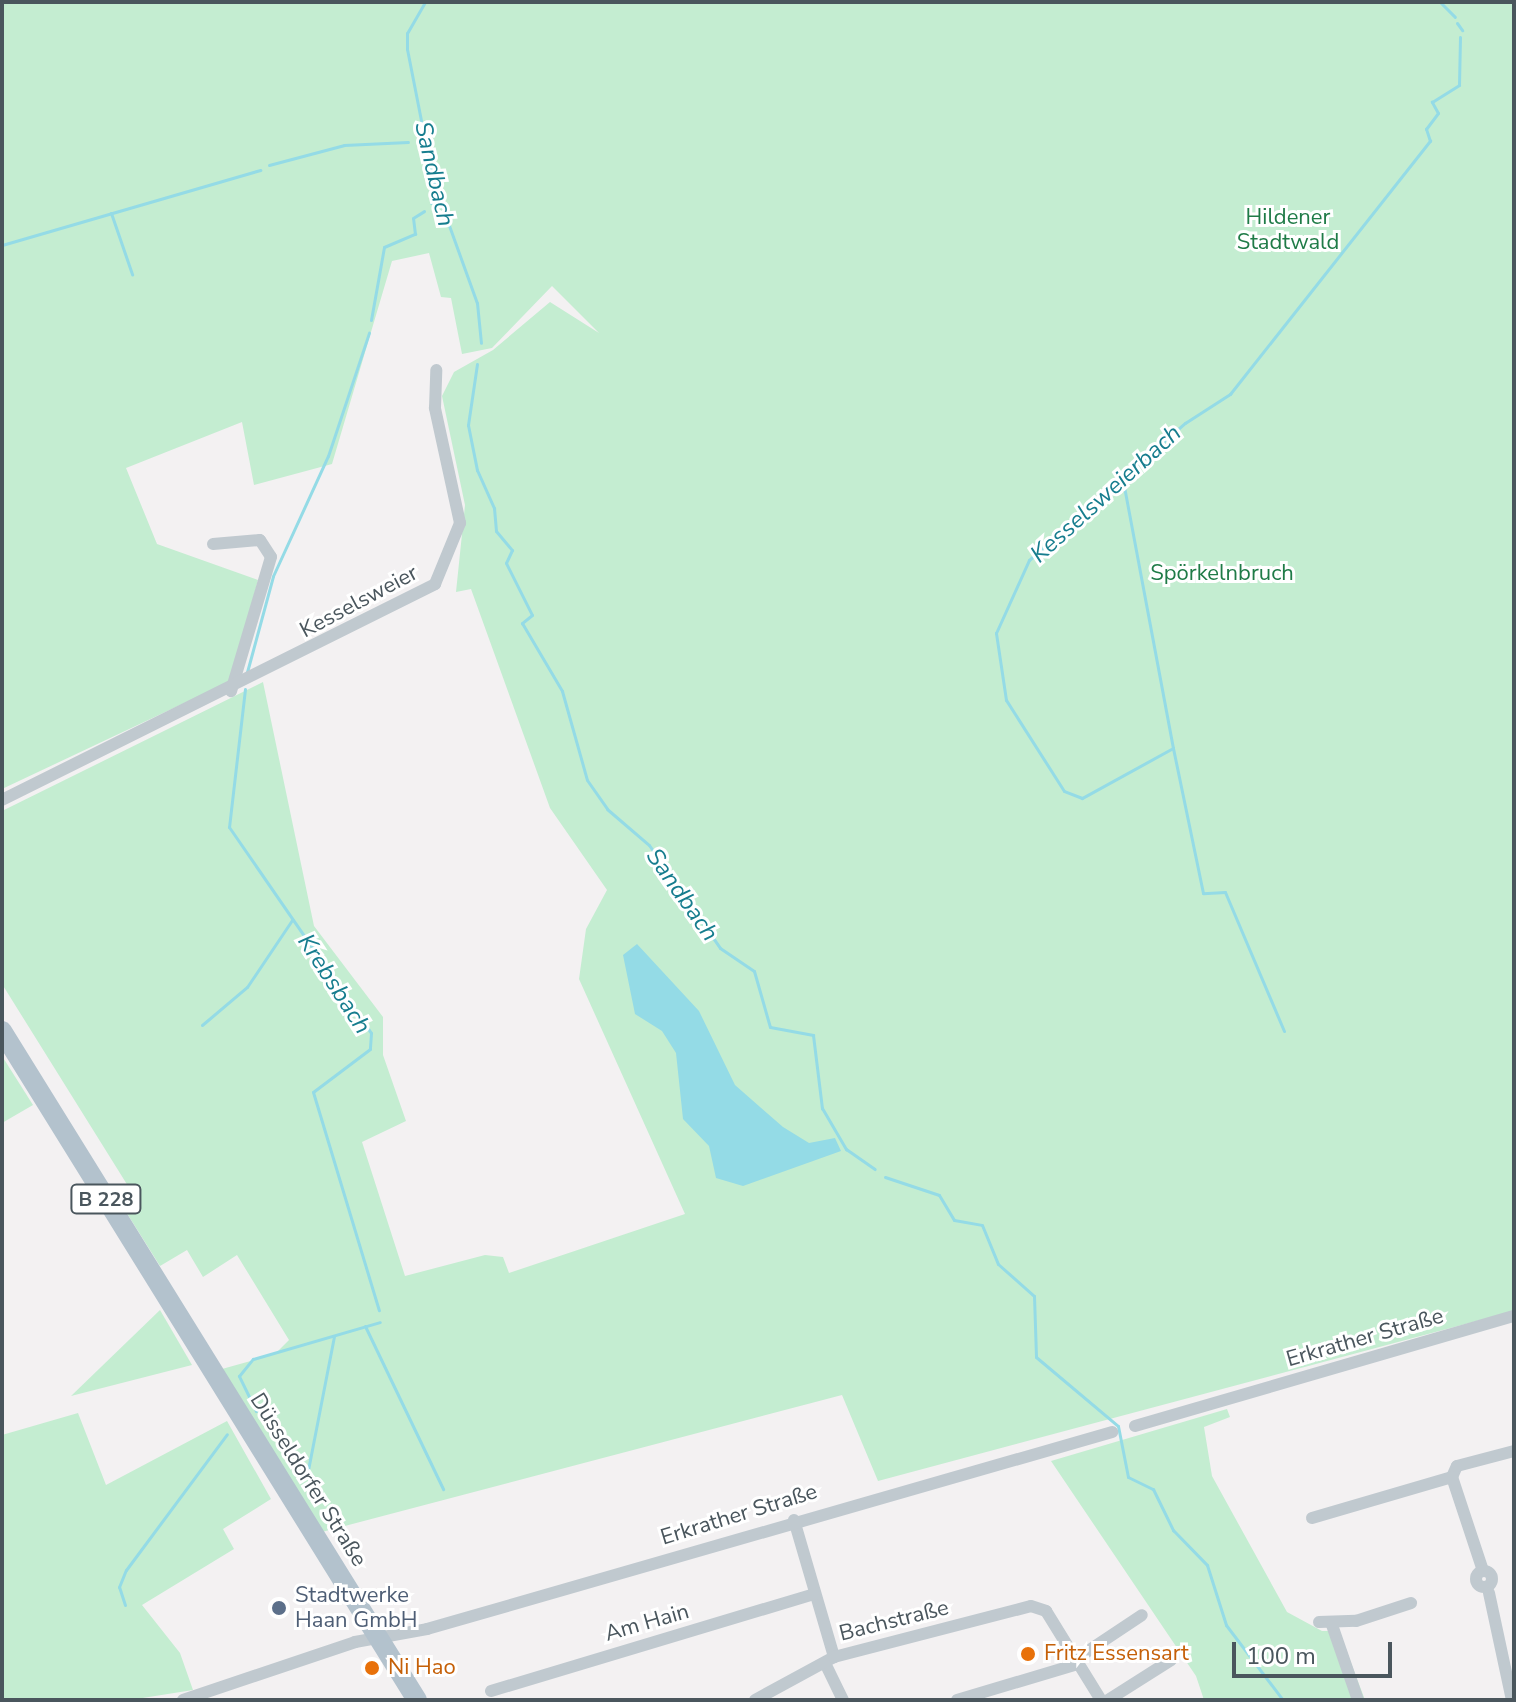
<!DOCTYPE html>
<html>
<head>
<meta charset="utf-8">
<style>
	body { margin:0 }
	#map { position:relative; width:1516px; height:1702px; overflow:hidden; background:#f3f1f2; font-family:"Nunito Sans",sans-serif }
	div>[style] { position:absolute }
	.green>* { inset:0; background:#c4edd1 }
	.water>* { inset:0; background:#94dbe6 }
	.stream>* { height:3px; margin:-1.5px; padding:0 1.5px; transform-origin:1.5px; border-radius:1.5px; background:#94dbe6 }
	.street>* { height:12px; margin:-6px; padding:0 6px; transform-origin:6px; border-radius:6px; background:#c0c9cf }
	.street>.ring { margin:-6px; padding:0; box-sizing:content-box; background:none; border:12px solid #c0c9cf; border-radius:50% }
	.primary>* { height:20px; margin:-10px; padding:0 10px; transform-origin:10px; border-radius:10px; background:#b3c2cd }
	.dots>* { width:22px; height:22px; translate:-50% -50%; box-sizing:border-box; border:4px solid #fff; border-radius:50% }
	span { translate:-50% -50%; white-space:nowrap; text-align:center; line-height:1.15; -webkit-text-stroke:6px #fff; paint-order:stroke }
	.shield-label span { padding:2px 6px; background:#fff; border:2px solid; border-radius:6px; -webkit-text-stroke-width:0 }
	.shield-label { font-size:20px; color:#4a565d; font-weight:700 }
	.park-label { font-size:22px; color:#1f7b47 }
	.street-label { font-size:22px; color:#4a565d }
	.service-label { font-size:22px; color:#4e5e75 }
	.left { translate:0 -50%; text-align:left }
	.food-label { font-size:22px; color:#c56008 }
	.water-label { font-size:24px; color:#167d8e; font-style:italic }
	.frame { position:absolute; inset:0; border:4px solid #4a565d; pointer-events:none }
	.scale { position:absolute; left:1232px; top:1642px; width:160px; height:36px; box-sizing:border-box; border:4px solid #4a565d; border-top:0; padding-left:10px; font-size:24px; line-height:28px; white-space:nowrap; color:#4a565d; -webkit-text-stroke:6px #fff; paint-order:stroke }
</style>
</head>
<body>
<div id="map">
	<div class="green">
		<div style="clip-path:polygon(2px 2px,1514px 2px,1514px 1311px,878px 1481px,842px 1395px,322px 1532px,222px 1369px,275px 1354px,289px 1340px,237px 1255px,203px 1277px,187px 1250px,160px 1266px,123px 1207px,128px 1186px,2px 984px,2px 811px,263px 682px,314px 926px,383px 1017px,383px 1055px,406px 1121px,362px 1142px,405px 1276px,485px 1255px,503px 1257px,509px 1273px,685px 1214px,579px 979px,586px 929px,607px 890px,550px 808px,471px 589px,456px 592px,465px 505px,442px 396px,454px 372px,493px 350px,550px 302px,599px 333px,552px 286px,492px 348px,462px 354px,451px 298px,441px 297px,429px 253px,392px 261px,332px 464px,254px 485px,242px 422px,126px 468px,157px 544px,258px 580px,231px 681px,2px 789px)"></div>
		<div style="clip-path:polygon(2px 1056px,33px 1105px,2px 1123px)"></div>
		<div style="clip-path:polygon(160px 1310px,192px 1365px,71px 1396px)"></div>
		<div style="clip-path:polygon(1227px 1409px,1230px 1417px,1204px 1427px,1212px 1476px,1287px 1612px,1322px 1631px,1339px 1631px,1365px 1700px,1204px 1700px,1196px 1676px,1051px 1461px)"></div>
		<div style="clip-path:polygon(78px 1413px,106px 1485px,227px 1421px,271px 1499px,223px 1529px,234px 1549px,142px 1605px,180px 1653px,193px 1690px,130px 1700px,2px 1700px,2px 1435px)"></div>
	</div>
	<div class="water">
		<div style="clip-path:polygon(637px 944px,699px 1011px,735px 1085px,783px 1127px,809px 1143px,835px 1138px,841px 1151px,743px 1186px,716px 1178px,709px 1146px,683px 1119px,676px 1053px,662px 1031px,635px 1014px,623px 955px)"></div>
	</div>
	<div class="stream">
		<div style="left:425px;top:2px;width:36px;rotate:120deg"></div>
		<div style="left:407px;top:33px;width:16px;rotate:90deg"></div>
		<div style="left:407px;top:49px;width:135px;rotate:78.9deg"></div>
		<div style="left:433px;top:181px;width:130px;rotate:70.2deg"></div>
		<div style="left:477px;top:303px;width:40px;rotate:84.3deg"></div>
		<div style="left:1440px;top:2px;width:21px;rotate:45deg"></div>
		<div style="left:1457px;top:23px;width:9px;rotate:54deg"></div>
		<div style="left:269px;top:165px;width:78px;rotate:-14.9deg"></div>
		<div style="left:344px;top:145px;width:64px;rotate:-2.7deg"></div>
		<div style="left:431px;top:203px;width:22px;rotate:-85deg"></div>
		<div style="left:111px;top:213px;width:65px;rotate:71deg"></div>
		<div style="left:2px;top:245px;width:269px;rotate:-16.2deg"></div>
		<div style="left:371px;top:320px;width:74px;rotate:-79.9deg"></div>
		<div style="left:384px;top:247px;width:34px;rotate:-23deg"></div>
		<div style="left:415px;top:234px;width:16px;rotate:-97deg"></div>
		<div style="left:413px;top:218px;width:13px;rotate:-32deg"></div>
		<div style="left:2px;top:338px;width:1px;rotate:90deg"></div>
		<div style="left:477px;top:364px;width:62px;rotate:98.4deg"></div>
		<div style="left:468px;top:425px;width:46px;rotate:78.7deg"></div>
		<div style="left:477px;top:470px;width:42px;rotate:65.9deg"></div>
		<div style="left:494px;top:508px;width:23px;rotate:85deg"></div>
		<div style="left:496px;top:531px;width:25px;rotate:50deg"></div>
		<div style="left:512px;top:550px;width:14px;rotate:115deg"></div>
		<div style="left:506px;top:563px;width:58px;rotate:63.4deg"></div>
		<div style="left:532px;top:615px;width:13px;rotate:141deg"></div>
		<div style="left:522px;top:623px;width:79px;rotate:59.5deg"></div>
		<div style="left:562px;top:691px;width:92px;rotate:74.3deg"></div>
		<div style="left:587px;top:780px;width:35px;rotate:55deg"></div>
		<div style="left:607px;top:809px;width:55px;rotate:40.6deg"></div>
		<div style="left:649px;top:845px;width:125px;rotate:55.4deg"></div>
		<div style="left:720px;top:948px;width:41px;rotate:34.1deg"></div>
		<div style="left:754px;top:971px;width:58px;rotate:74.1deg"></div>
		<div style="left:770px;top:1027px;width:44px;rotate:10.5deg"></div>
		<div style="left:813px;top:1035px;width:74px;rotate:83deg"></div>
		<div style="left:822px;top:1108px;width:48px;rotate:59.7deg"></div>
		<div style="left:846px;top:1149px;width:35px;rotate:35deg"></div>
		<div style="left:1123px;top:481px;width:272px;rotate:79.4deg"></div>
		<div style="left:247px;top:672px;width:99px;rotate:-74.8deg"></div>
		<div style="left:273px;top:576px;width:132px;rotate:-65.4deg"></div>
		<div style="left:328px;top:456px;width:130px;rotate:-71.6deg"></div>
		<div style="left:245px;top:689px;width:139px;rotate:96.6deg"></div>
		<div style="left:229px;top:827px;width:250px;rotate:55.4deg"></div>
		<div style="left:371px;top:1033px;width:16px;rotate:94deg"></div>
		<div style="left:370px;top:1049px;width:71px;rotate:143deg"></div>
		<div style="left:313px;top:1092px;width:228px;rotate:73.2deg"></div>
		<div style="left:202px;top:1025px;width:59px;rotate:-40.2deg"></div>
		<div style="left:247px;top:987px;width:81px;rotate:-56.1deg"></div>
		<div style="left:1284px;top:1031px;width:151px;rotate:-113deg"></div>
		<div style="left:1225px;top:892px;width:22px;rotate:177deg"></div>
		<div style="left:1203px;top:893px;width:148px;rotate:-101.7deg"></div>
		<div style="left:1173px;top:748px;width:104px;rotate:151.2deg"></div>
		<div style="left:1082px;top:798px;width:19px;rotate:-159deg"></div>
		<div style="left:1064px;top:791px;width:108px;rotate:-122.5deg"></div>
		<div style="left:1006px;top:700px;width:68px;rotate:-98.5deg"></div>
		<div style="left:996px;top:633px;width:80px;rotate:-65.7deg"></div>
		<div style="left:1029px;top:560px;width:208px;rotate:-41.3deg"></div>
		<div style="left:1185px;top:423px;width:54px;rotate:-32.8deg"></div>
		<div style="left:1230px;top:394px;width:323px;rotate:-51.7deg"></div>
		<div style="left:1430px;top:141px;width:13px;rotate:-108deg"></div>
		<div style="left:1426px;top:129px;width:20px;rotate:-53deg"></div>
		<div style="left:1438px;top:113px;width:13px;rotate:-119deg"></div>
		<div style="left:1432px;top:102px;width:32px;rotate:-32deg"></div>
		<div style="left:1459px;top:85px;width:48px;rotate:-88.8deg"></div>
		<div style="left:885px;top:1177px;width:57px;rotate:18.4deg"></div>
		<div style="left:939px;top:1195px;width:29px;rotate:59deg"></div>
		<div style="left:954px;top:1220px;width:28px;rotate:10deg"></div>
		<div style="left:982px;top:1225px;width:42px;rotate:67.7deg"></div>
		<div style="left:998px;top:1264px;width:48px;rotate:41.6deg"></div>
		<div style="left:1034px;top:1296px;width:61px;rotate:88.1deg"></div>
		<div style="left:1036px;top:1357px;width:107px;rotate:40.1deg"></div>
		<div style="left:1118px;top:1426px;width:52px;rotate:78.9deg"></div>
		<div style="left:1128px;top:1477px;width:28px;rotate:26deg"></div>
		<div style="left:1153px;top:1489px;width:46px;rotate:64deg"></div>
		<div style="left:1173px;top:1530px;width:49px;rotate:45.8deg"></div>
		<div style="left:1207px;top:1565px;width:63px;rotate:72.4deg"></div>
		<div style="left:1226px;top:1625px;width:94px;rotate:52.8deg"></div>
		<div style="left:365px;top:1326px;width:181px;rotate:64.4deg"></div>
		<div style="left:256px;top:1411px;width:39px;rotate:-116deg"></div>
		<div style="left:239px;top:1376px;width:22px;rotate:-51deg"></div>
		<div style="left:253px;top:1359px;width:132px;rotate:-16.2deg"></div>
		<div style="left:308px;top:1470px;width:136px;rotate:-79deg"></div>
		<div style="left:125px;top:1605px;width:19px;rotate:-108deg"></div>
		<div style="left:119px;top:1587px;width:18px;rotate:-68deg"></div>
		<div style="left:126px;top:1570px;width:169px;rotate:-53.4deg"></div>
	</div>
	<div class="street">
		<div style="left:213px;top:544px;width:47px;rotate:-4.9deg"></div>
		<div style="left:260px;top:540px;width:20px;rotate:57deg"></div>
		<div style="left:271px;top:557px;width:140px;rotate:106.6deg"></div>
		<div style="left:2px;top:800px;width:484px;rotate:-26.5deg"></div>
		<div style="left:435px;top:584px;width:66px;rotate:-67.7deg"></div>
		<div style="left:460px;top:523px;width:118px;rotate:-102.3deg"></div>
		<div style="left:435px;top:408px;width:38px;rotate:-88deg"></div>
		<div style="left:1135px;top:1426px;width:395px;rotate:-16.2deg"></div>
		<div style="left:1452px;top:1477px;width:12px;rotate:-66deg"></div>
		<div style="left:1457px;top:1466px;width:59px;rotate:-14.7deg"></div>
		<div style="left:1312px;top:1518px;width:146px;rotate:-16.3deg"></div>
		<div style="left:1452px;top:1477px;width:99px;rotate:71.7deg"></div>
		<div style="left:794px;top:1520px;width:143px;rotate:73.7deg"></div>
		<div class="ring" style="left:1476px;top:1571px;width:4px;height:4px"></div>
		<div style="left:1489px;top:1593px;width:109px;rotate:77.9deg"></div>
		<div style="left:1319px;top:1622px;width:37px;rotate:-2deg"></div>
		<div style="left:1356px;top:1621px;width:58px;rotate:-18.1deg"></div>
		<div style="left:1332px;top:1625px;width:79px;rotate:70.9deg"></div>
		<div style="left:1076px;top:1659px;width:79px;rotate:-33.7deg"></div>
		<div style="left:825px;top:1663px;width:41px;rotate:64.1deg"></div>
		<div style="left:491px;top:1691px;width:338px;rotate:-16.7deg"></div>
		<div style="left:183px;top:1700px;width:182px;rotate:-18.6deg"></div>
		<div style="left:355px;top:1642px;width:73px;rotate:-10.2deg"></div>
		<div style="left:427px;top:1629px;width:713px;rotate:-16.04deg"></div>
		<div style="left:755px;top:1700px;width:90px;rotate:-28.6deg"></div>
		<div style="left:834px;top:1657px;width:203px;rotate:-14.5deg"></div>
		<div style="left:1031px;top:1606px;width:16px;rotate:18deg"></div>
		<div style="left:1046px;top:1611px;width:105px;rotate:58.3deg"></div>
		<div style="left:957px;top:1700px;width:126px;rotate:-16.6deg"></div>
		<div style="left:1108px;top:1700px;width:75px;rotate:-32.4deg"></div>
	</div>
	<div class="primary">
		<div style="left:2px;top:1031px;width:787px;rotate:58.19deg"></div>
	</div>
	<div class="dots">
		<div style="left:279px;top:1608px;background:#5c6f8a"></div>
		<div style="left:1028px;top:1654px;background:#e8710a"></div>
		<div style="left:372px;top:1668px;background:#e8710a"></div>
	</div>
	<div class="shield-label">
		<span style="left:106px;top:1199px">B 228</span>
	</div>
	<div class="park-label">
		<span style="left:1288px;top:230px">Hildener<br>Stadtwald</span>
		<span style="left:1222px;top:574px">Spörkelnbruch</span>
	</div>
	<div class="street-label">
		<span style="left:359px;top:602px;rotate:-28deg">Kesselsweier</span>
		<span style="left:1365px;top:1338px;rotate:-16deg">Erkrather Straße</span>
		<span style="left:308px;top:1480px;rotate:58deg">Düsseldorfer Straße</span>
		<span style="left:739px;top:1515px;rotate:-17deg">Erkrather Straße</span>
		<span style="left:894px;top:1621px;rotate:-14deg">Bachstraße</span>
		<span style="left:647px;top:1623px;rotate:-16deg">Am Hain</span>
	</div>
	<div class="service-label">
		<span class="left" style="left:295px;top:1608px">Stadtwerke<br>Haan GmbH</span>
	</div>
	<div class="food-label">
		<span class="left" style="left:1044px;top:1654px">Fritz Essensart</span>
		<span class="left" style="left:388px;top:1668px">Ni Hao</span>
	</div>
	<div class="water-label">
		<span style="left:434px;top:174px;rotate:77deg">Sandbach</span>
		<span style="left:1106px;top:494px;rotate:-42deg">Kesselsweierbach</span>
		<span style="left:682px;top:895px;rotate:55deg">Sandbach</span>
		<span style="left:334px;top:984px;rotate:57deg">Krebsbach</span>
	</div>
	<div class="frame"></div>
	<div class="scale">100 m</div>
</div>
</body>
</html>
